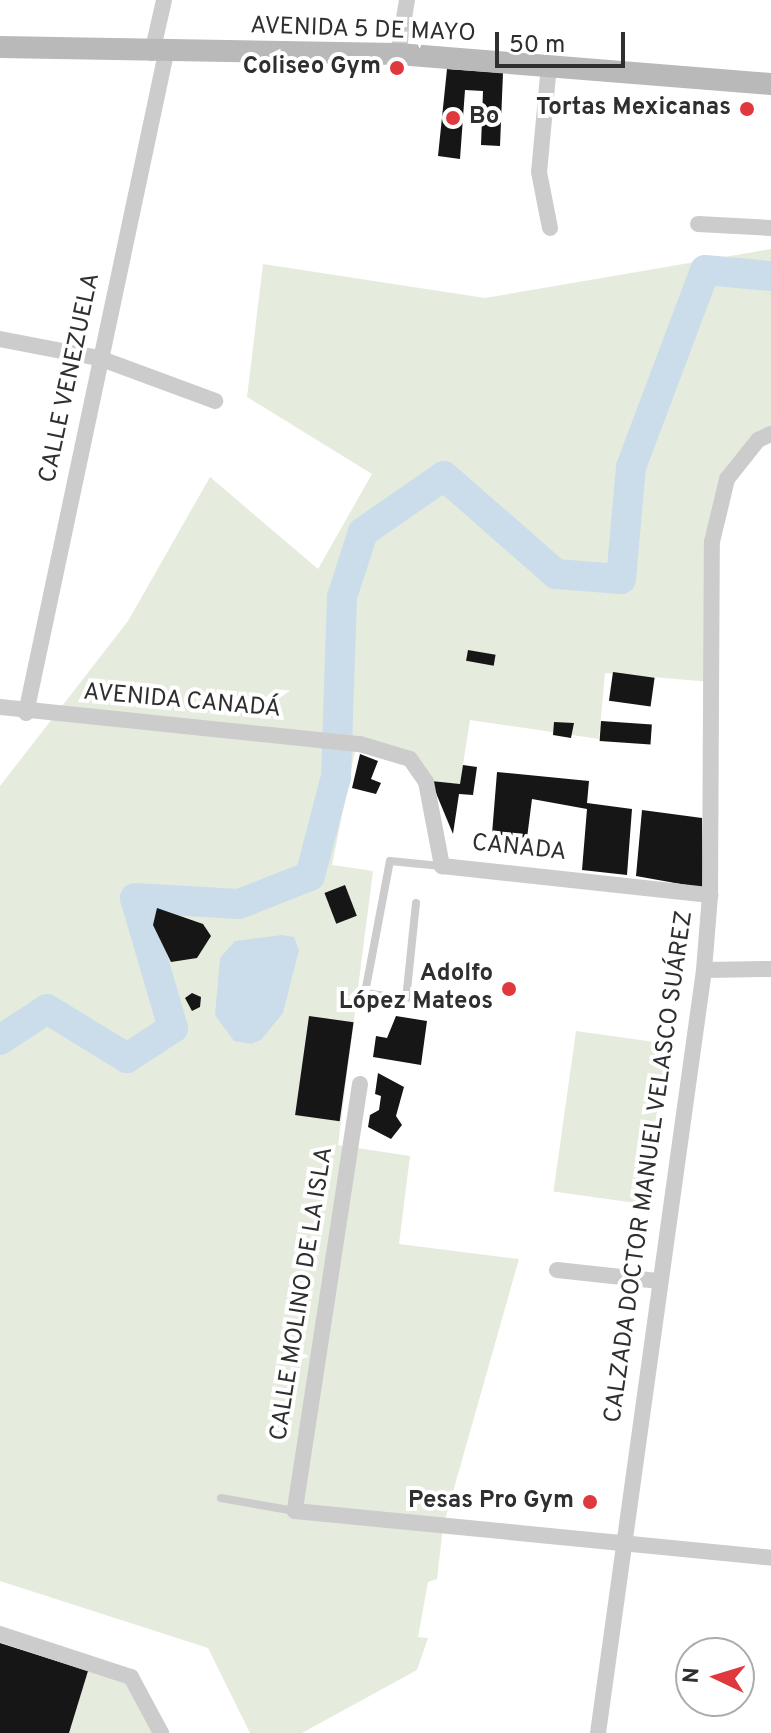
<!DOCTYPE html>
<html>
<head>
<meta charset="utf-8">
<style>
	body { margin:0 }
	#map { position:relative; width:771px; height:1733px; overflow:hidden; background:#fff; font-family:Overpass,sans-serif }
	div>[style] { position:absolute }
	.green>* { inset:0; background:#e5ecde; transform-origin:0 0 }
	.water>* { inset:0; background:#cbddeb }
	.river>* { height:30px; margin:-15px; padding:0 15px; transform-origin:15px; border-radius:15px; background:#cbddeb }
	.building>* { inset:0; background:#161616; transform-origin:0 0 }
	.service>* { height:8px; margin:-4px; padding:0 4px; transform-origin:4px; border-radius:4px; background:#ccc }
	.minor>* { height:16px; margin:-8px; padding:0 8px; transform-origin:8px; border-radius:8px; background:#ccc }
	.secondary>* { height:22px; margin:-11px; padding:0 11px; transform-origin:11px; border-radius:11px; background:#b9b9b9 }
	.dots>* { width:22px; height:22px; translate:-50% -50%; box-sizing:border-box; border:4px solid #fff; border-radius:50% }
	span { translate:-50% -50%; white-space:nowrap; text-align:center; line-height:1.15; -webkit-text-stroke:8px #fff; paint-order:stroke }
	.street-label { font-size:24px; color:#2f2f2f }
	.poi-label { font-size:24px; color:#2f2f2f; font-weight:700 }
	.right { translate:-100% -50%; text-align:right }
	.left { translate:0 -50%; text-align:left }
	.north { position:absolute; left:675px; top:1637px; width:80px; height:80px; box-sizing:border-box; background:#fff; border:2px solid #acacac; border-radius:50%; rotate:274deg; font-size:22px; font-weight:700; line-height:32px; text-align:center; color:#2f2f2f }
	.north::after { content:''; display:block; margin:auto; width:28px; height:36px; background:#df393d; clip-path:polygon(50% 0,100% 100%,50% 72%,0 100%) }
	.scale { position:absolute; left:495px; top:32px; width:130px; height:36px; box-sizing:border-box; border:4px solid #2f2f2f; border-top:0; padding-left:10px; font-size:24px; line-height:28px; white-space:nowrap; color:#2f2f2f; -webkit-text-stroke:6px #fff; paint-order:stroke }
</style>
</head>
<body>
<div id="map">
	<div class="green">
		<div style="clip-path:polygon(771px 249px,771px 428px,724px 477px,711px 682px,605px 673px,599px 739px,470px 720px,460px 784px,431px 781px,358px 736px,332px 865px,373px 871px,338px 1145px,410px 1156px,399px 1244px,519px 1259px,443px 1527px,437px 1579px,428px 1582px,418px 1637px,428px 1638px,417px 1670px,302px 1733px,250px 1733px,208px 1648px,0 1581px,0 786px,128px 621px,210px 477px,318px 569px,372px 474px,247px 397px,263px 264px,485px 298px)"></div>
		<div style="left:576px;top:1031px;width:92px;height:162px;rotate:8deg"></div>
		<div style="clip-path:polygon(88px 1671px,129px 1680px,155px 1733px,69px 1733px)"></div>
	</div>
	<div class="water">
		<div style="clip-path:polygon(282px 935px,294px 937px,299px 950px,283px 1013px,261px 1040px,251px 1044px,234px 1041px,215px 1015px,220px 958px,235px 941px)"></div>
	</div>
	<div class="river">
		<div style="left:0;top:1040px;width:56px;rotate:-33.4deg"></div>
		<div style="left:47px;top:1009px;width:94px;rotate:31.5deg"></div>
		<div style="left:127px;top:1058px;width:55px;rotate:-33.1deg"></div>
		<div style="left:173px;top:1028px;width:135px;rotate:-106.3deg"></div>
		<div style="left:135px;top:898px;width:104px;rotate:3.3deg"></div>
		<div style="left:239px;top:904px;width:76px;rotate:-21.5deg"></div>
		<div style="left:310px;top:876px;width:102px;rotate:-75.3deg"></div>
		<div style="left:336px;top:777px;width:180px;rotate:-88.1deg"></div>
		<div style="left:342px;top:597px;width:68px;rotate:-72.1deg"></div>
		<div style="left:363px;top:532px;width:98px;rotate:-34.7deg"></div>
		<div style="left:444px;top:476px;width:149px;rotate:41.2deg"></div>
		<div style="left:556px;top:574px;width:65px;rotate:4.4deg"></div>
		<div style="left:621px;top:579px;width:112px;rotate:-84.9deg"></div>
		<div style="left:631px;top:467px;width:210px;rotate:-69.4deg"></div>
		<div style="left:705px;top:270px;width:66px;rotate:5.2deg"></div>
	</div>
	<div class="building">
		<div style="clip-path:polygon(447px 69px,503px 73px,500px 146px,481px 145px,483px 91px,465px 90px,460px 159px,438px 156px)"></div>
		<div style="left:468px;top:650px;width:28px;height:11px;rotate:10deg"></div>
		<div style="left:613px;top:672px;width:42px;height:29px;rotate:8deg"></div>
		<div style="left:601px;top:721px;width:51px;height:20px;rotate:4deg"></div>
		<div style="clip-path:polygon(554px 722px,574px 723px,571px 738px,553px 735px)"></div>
		<div style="clip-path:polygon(360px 754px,378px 761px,371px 779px,381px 783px,376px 794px,352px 788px)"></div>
		<div style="clip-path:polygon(463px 765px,477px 767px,473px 795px,459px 794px,453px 834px,431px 781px,460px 784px)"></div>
		<div style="clip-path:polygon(497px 772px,589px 781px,587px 803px,632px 809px,627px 875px,582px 870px,587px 809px,532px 799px,527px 838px,492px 834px)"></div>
		<div style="clip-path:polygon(642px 810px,702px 818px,703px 888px,636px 876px)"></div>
		<div style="left:345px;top:885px;width:33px;height:22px;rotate:69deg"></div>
		<div style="clip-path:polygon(157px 908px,203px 924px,211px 936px,197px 958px,171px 962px,153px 925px)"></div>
		<div style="clip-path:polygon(192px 993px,201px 997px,200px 1007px,192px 1011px,185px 998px)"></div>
		<div style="left:309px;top:1016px;width:45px;height:100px;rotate:8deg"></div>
		<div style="clip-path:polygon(396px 1016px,427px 1021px,421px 1065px,373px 1057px,376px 1036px,387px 1038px)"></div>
		<div style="clip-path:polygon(378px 1073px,404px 1087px,396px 1116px,402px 1125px,391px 1139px,368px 1127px,370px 1115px,379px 1110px,381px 1096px,375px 1094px)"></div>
		<div style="clip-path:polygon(0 1643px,88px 1671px,69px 1733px,0 1733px)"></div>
	</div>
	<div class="service">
		<div style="left:416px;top:903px;width:97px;rotate:95.9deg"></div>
		<div style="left:406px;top:999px;width:41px;rotate:-171.7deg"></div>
		<div style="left:365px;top:993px;width:134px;rotate:-79.3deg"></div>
		<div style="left:390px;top:861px;width:51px;rotate:5.6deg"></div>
		<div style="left:221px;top:1498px;width:75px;rotate:10deg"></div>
	</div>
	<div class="minor">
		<div style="left:152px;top:53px;width:54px;rotate:-77.2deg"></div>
		<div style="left:398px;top:54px;width:55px;rotate:-80.5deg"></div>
		<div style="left:549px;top:65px;width:107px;rotate:95.3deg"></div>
		<div style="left:539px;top:172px;width:57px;rotate:78.9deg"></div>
		<div style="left:698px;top:224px;width:73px;rotate:3.1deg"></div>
		<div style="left:0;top:339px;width:101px;rotate:10.9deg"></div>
		<div style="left:99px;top:358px;width:124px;rotate:20.3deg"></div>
		<div style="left:0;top:707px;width:362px;rotate:5.9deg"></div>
		<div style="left:360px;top:744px;width:52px;rotate:16.7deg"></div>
		<div style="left:410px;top:759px;width:28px;rotate:55deg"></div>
		<div style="left:426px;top:782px;width:86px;rotate:79.2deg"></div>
		<div style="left:442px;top:866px;width:270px;rotate:6.2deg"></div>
		<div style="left:26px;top:713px;width:675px;rotate:-78.02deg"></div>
		<div style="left:704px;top:970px;width:67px;rotate:-0.9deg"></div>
		<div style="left:360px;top:1084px;width:432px;rotate:98.7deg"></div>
		<div style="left:295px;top:1511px;width:478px;rotate:5.6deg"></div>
		<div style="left:557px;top:1270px;width:103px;rotate:6.2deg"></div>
		<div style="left:0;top:1634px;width:138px;rotate:18.2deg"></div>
		<div style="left:131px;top:1677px;width:64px;rotate:61.8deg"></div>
		<div style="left:598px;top:1733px;width:770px;rotate:-82.09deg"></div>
		<div style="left:704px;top:970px;width:75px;rotate:-85.4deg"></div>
		<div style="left:710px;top:895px;width:353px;rotate:-89.7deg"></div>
		<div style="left:712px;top:542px;width:65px;rotate:-76.6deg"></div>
		<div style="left:727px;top:479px;width:50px;rotate:-51.5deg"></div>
		<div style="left:758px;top:440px;width:14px;rotate:-25deg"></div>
	</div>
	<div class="secondary">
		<div style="left:0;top:47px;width:398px;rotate:1deg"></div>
		<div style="left:398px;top:54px;width:374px;rotate:4.6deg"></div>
	</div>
	<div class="dots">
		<div style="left:397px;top:68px;background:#df393d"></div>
		<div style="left:747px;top:109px;background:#df393d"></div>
		<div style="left:453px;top:118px;background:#df393d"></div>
		<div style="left:509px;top:989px;background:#df393d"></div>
		<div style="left:590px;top:1502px;background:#df393d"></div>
	</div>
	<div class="street-label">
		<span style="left:363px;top:31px;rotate:2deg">AVENIDA 5 DE MAYO</span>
		<span style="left:71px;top:378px;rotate:-78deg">CALLE VENEZUELA</span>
		<span style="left:182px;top:702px;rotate:5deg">AVENIDA CANADÁ</span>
		<span style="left:519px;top:849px;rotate:6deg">CANADA</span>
		<span style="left:650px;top:1167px;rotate:-82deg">CALZADA DOCTOR MANUEL VELASCO SUÁREZ</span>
		<span style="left:303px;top:1294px;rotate:-81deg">CALLE MOLINO DE LA ISLA</span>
	</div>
	<div class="poi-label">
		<span class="right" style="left:381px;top:68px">Coliseo Gym</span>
		<span class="right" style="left:731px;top:109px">Tortas Mexicanas</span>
		<span class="left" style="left:469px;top:118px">Bo</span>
		<span class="right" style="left:493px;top:989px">Adolfo<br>López Mateos</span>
		<span class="right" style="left:574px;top:1502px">Pesas Pro Gym</span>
	</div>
	<div class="north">N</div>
	<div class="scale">50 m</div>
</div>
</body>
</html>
